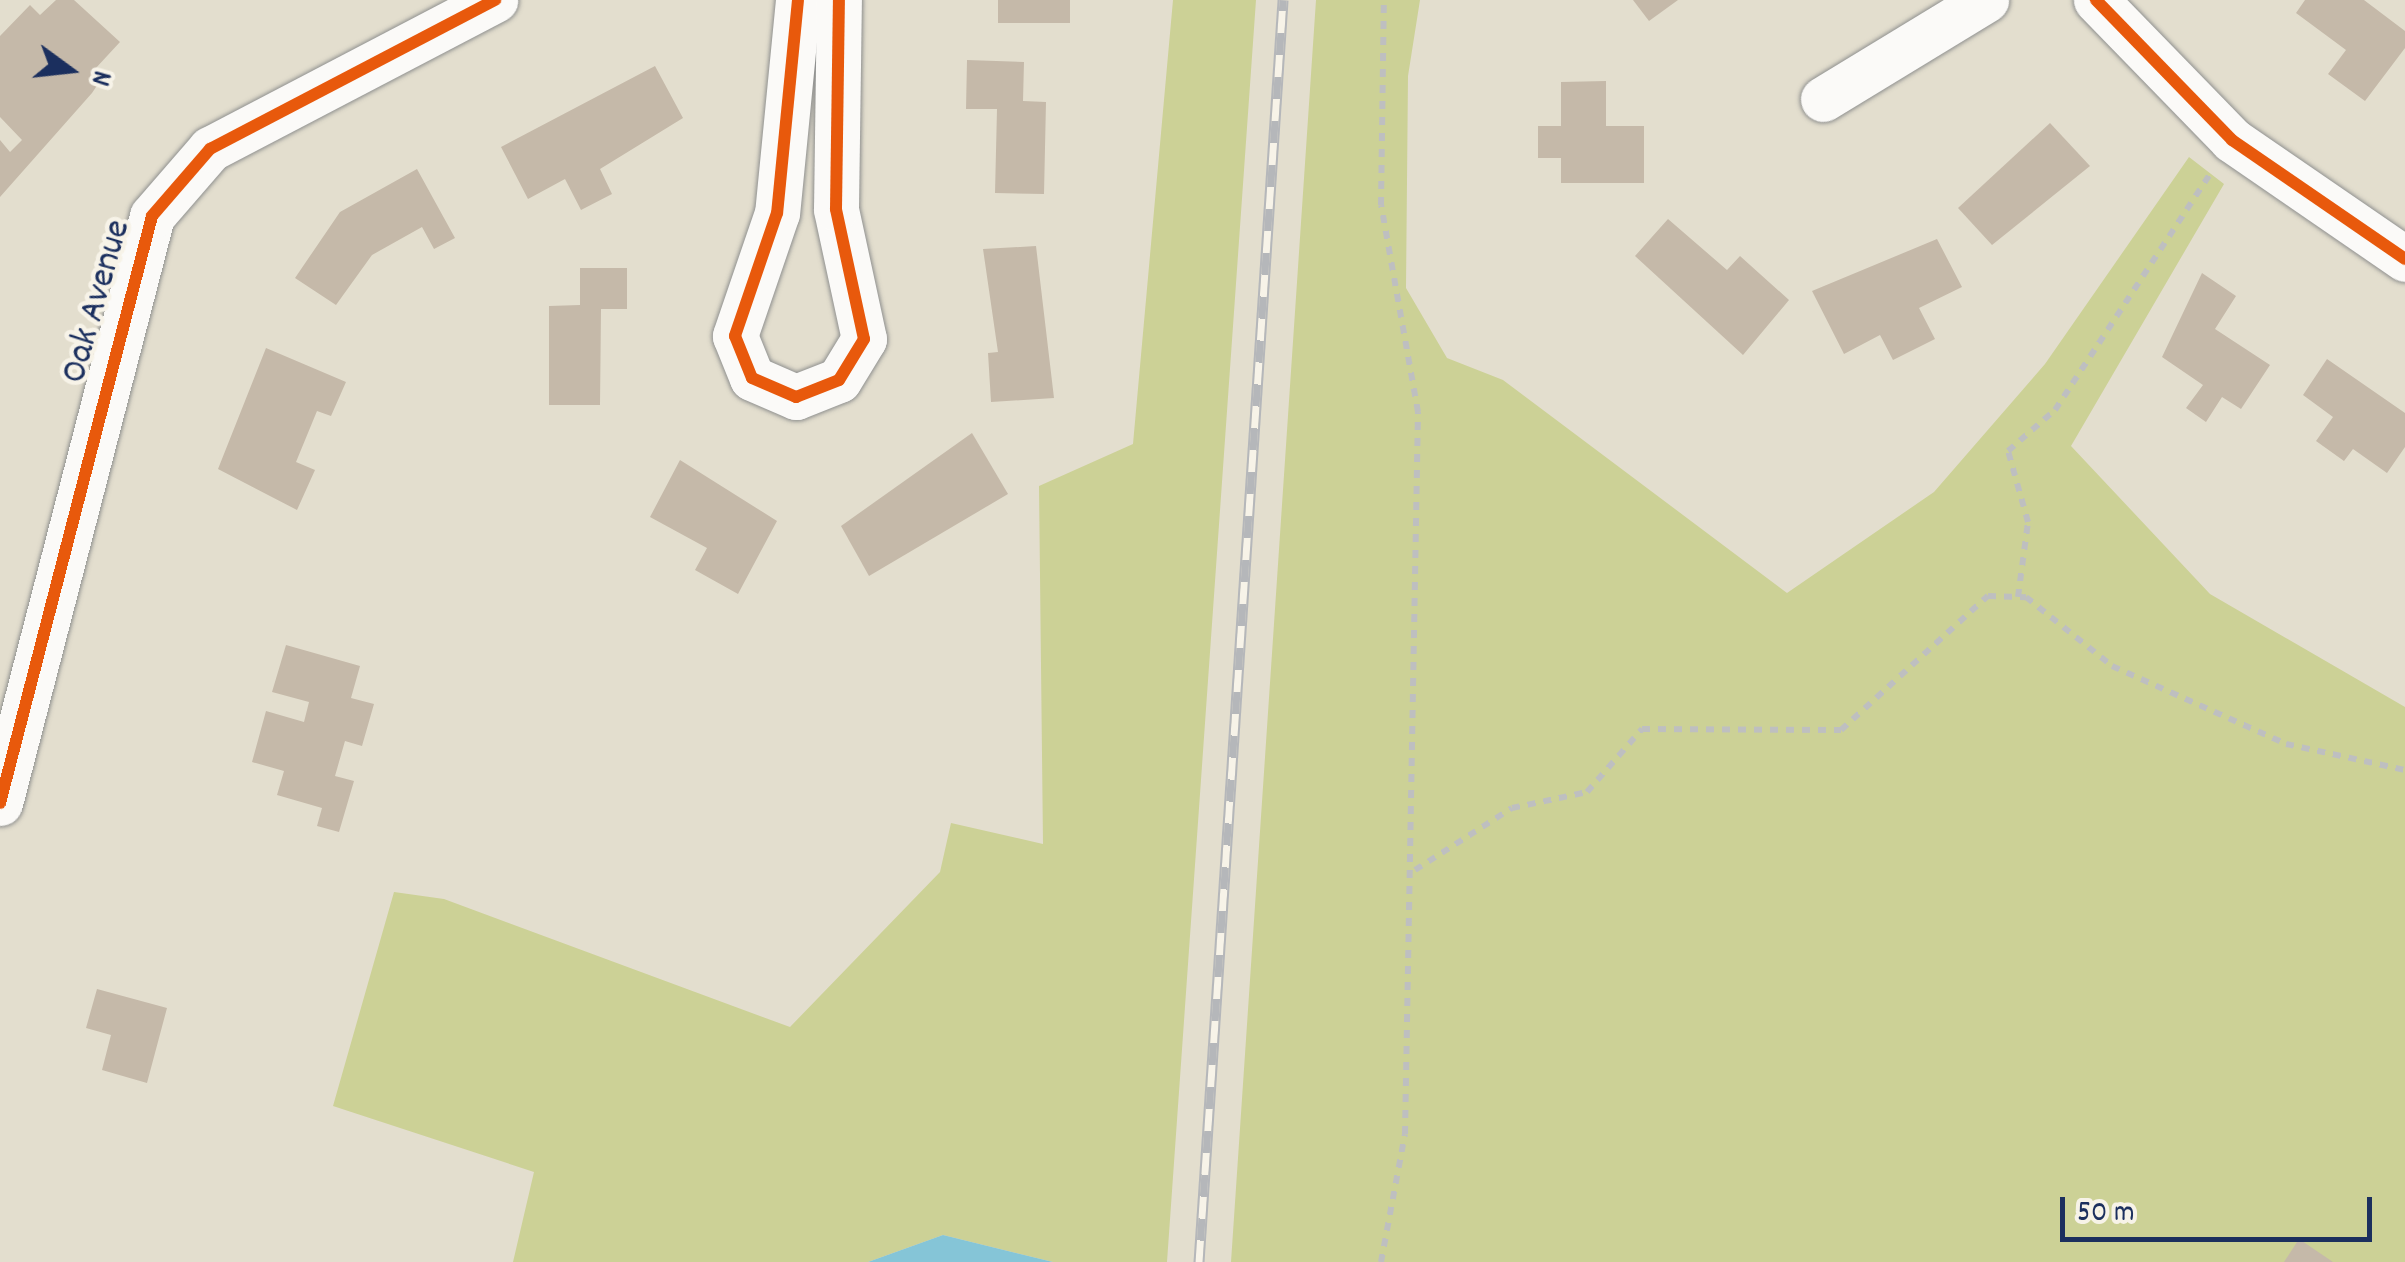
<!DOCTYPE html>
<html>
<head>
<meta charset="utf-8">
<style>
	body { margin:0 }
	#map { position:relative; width:2405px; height:1262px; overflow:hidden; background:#e3dece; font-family:Dekko,sans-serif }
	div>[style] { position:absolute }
	.green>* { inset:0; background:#ccd196 }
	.water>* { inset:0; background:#85c5d7 }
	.building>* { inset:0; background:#c5b9a9; transform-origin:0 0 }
	.path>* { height:6px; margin-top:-3px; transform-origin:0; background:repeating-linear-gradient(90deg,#bebfc0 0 8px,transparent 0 16px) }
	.roads { filter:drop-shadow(0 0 2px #8f908f) drop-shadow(0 0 2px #8f908f) }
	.minor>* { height:45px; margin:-22.5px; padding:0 22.5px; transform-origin:22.5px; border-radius:22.5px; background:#fbfaf8 }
	.rail>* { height:11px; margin-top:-5.5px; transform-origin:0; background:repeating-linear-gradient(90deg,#f7f3e8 0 22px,#b5b7ba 0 44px); box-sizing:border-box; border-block:2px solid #b5b7ba }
	.cycleway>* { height:12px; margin:-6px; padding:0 6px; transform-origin:6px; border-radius:6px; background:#e8590c }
	span { translate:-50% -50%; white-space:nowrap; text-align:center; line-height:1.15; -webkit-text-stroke:9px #f7f3e8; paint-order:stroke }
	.street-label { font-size:38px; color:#1b2f5e }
	.north { position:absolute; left:20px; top:20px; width:100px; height:100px; -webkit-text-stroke:8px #f7f3e8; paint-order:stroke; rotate:105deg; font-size:28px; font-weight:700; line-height:40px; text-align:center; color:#1b2f5e }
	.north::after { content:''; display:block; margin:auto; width:35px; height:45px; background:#1b2f5e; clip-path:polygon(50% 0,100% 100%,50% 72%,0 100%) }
	.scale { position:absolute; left:2060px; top:1197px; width:312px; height:45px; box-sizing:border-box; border:5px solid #1b2f5e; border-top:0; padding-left:12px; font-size:30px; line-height:35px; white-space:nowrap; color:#1b2f5e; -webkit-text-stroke:8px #f7f3e8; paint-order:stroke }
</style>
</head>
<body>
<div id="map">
	<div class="green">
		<div style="clip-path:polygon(1173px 0,1256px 0,1167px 1262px,1053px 1262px,943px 1235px,868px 1262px,513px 1262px,534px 1172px,333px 1106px,394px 892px,444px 899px,790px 1027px,940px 872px,951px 823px,1043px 844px,1039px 486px,1133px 444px)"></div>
		<div style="clip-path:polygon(1316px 0,1420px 0,1408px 76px,1406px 288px,1447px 358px,1503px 380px,1787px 593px,1934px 492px,2045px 364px,2189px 157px,2224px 184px,2071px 446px,2210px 594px,2405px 707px,2405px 1262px,1231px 1262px)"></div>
	</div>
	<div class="water">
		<div style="clip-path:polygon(943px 1235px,1053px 1262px,868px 1262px)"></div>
	</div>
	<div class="building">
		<div style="clip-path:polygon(56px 0,74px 0,120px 42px,95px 69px,102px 78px,92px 93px,0 197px,0 140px,10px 152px,22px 140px,0 117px,0 36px,30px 5px,40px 15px)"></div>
		<div style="left:998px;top:0;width:72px;height:23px"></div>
		<div style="clip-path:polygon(1633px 0,1678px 0,1649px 21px)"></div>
		<div style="clip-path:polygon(2305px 0,2364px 0,2405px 31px,2405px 48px,2365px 101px,2328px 74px,2346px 50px,2296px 13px)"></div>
		<div style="clip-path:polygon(967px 60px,1024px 62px,1023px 101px,1046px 102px,1044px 194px,995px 193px,997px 109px,966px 109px)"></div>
		<div style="clip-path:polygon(655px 66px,683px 118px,600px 169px,612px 194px,581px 210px,565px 179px,528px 199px,501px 147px)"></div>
		<div style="clip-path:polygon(1606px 81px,1606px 126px,1644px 126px,1644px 183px,1561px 183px,1561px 158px,1538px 158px,1538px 126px,1561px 126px,1561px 82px)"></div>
		<div style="clip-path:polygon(2050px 123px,2090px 166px,1992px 245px,1958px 208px)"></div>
		<div style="clip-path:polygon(417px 169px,455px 238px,434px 249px,422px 227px,372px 255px,336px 305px,295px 278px,340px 212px)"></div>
		<div style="clip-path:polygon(1668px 219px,1727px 270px,1740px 256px,1789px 300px,1743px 355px,1635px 256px)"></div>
		<div style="clip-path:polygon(1937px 239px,1962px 287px,1919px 308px,1935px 339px,1893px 360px,1880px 335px,1844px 354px,1812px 291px)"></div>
		<div style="clip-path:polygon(1036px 246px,1054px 398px,991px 402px,988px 353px,998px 352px,983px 249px)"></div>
		<div style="clip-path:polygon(580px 268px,627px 268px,627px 309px,601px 309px,600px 405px,549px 405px,549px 306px,580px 305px)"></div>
		<div style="clip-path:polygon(2202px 273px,2236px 296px,2215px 329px,2270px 365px,2241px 409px,2222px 397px,2206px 422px,2186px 408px,2203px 385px,2162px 357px)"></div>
		<div style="clip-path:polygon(266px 348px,346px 382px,331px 416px,317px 411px,296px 462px,315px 470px,297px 510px,218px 469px)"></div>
		<div style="clip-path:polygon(2327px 359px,2405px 413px,2405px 447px,2387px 473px,2353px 449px,2344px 461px,2316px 441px,2333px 417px,2303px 395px)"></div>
		<div style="clip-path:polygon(972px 433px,1008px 494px,869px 576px,841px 526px)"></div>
		<div style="clip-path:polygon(680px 460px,777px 521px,738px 594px,695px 570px,707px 548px,650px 517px)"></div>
		<div style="clip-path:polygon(286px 645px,360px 666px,351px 698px,374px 704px,362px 746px,345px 741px,335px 776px,354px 781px,339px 832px,317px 826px,322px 808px,277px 795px,284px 771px,252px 762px,266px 711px,304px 722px,309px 702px,272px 692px)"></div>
		<div style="clip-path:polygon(97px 989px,167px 1008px,147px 1083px,102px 1070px,111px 1035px,86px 1028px)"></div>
		<div style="clip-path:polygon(2299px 1239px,2333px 1262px,2284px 1262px)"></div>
	</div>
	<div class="path">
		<div style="left:2018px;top:597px;width:76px;rotate:-82.4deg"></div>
		<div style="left:2028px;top:522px;width:74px;rotate:-105.7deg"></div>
		<div style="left:2008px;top:451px;width:62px;rotate:-41.1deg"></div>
		<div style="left:2055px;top:410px;width:282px;rotate:-56.7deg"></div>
		<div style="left:1415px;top:870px;width:115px;rotate:-32.6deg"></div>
		<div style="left:1512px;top:808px;width:77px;rotate:-12deg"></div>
		<div style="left:1587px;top:792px;width:84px;rotate:-48.9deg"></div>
		<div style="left:1642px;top:729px;width:199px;rotate:0.3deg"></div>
		<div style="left:1841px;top:730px;width:199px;rotate:-42.4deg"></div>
		<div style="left:1988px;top:596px;width:38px;rotate:2deg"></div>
		<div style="left:2026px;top:597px;width:110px;rotate:38.7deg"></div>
		<div style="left:2112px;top:666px;width:191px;rotate:24.1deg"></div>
		<div style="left:2286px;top:744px;width:122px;rotate:12.3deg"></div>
		<div style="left:1381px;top:1262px;width:130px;rotate:-79.4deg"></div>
		<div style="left:1405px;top:1134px;width:722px;rotate:-88.97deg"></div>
		<div style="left:1418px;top:412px;width:210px;rotate:-100.1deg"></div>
		<div style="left:1381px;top:205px;width:205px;rotate:-89.2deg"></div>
	</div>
	<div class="roads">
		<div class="minor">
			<div style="left:798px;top:0;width:214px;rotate:95.6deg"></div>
			<div style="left:777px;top:213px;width:130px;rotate:108.9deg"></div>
			<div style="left:735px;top:336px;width:45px;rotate:68deg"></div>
			<div style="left:752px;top:378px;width:48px;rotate:23.4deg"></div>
			<div style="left:796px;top:397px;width:46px;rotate:-21.6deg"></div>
			<div style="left:839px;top:380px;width:48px;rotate:-58.6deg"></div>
			<div style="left:864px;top:339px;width:133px;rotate:-102.2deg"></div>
			<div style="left:836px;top:209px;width:209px;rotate:-89.2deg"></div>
			<div style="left:2096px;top:0;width:195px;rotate:45.8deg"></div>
			<div style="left:2232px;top:140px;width:210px;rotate:34.5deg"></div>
			<div style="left:1823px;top:99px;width:191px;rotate:-31.3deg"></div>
			<div style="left:0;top:803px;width:606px;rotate:-75.48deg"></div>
			<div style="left:152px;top:216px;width:89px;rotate:-49.1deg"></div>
			<div style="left:210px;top:149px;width:322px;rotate:-27.6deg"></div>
		</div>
	</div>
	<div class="rail">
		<div style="left:1199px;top:1262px;width:1265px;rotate:-86.19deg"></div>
	</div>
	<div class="cycleway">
		<div style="left:798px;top:0;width:214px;rotate:95.6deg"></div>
		<div style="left:777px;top:213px;width:130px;rotate:108.9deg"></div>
		<div style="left:735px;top:336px;width:45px;rotate:68deg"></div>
		<div style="left:752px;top:378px;width:48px;rotate:23.4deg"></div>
		<div style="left:796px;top:397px;width:46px;rotate:-21.6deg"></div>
		<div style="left:839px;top:380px;width:48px;rotate:-58.6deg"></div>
		<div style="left:864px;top:339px;width:133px;rotate:-102.2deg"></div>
		<div style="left:836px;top:209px;width:209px;rotate:-89.2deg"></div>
		<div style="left:2096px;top:0;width:195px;rotate:45.8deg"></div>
		<div style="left:2232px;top:140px;width:210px;rotate:34.5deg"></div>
		<div style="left:0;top:803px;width:606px;rotate:-75.48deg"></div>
		<div style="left:152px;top:216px;width:89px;rotate:-49.1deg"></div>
		<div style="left:210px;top:149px;width:322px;rotate:-27.6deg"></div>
	</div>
	<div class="street-label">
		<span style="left:98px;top:302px;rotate:-74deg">Oak Avenue</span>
	</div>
	<div class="north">N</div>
	<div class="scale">50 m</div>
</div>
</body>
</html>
